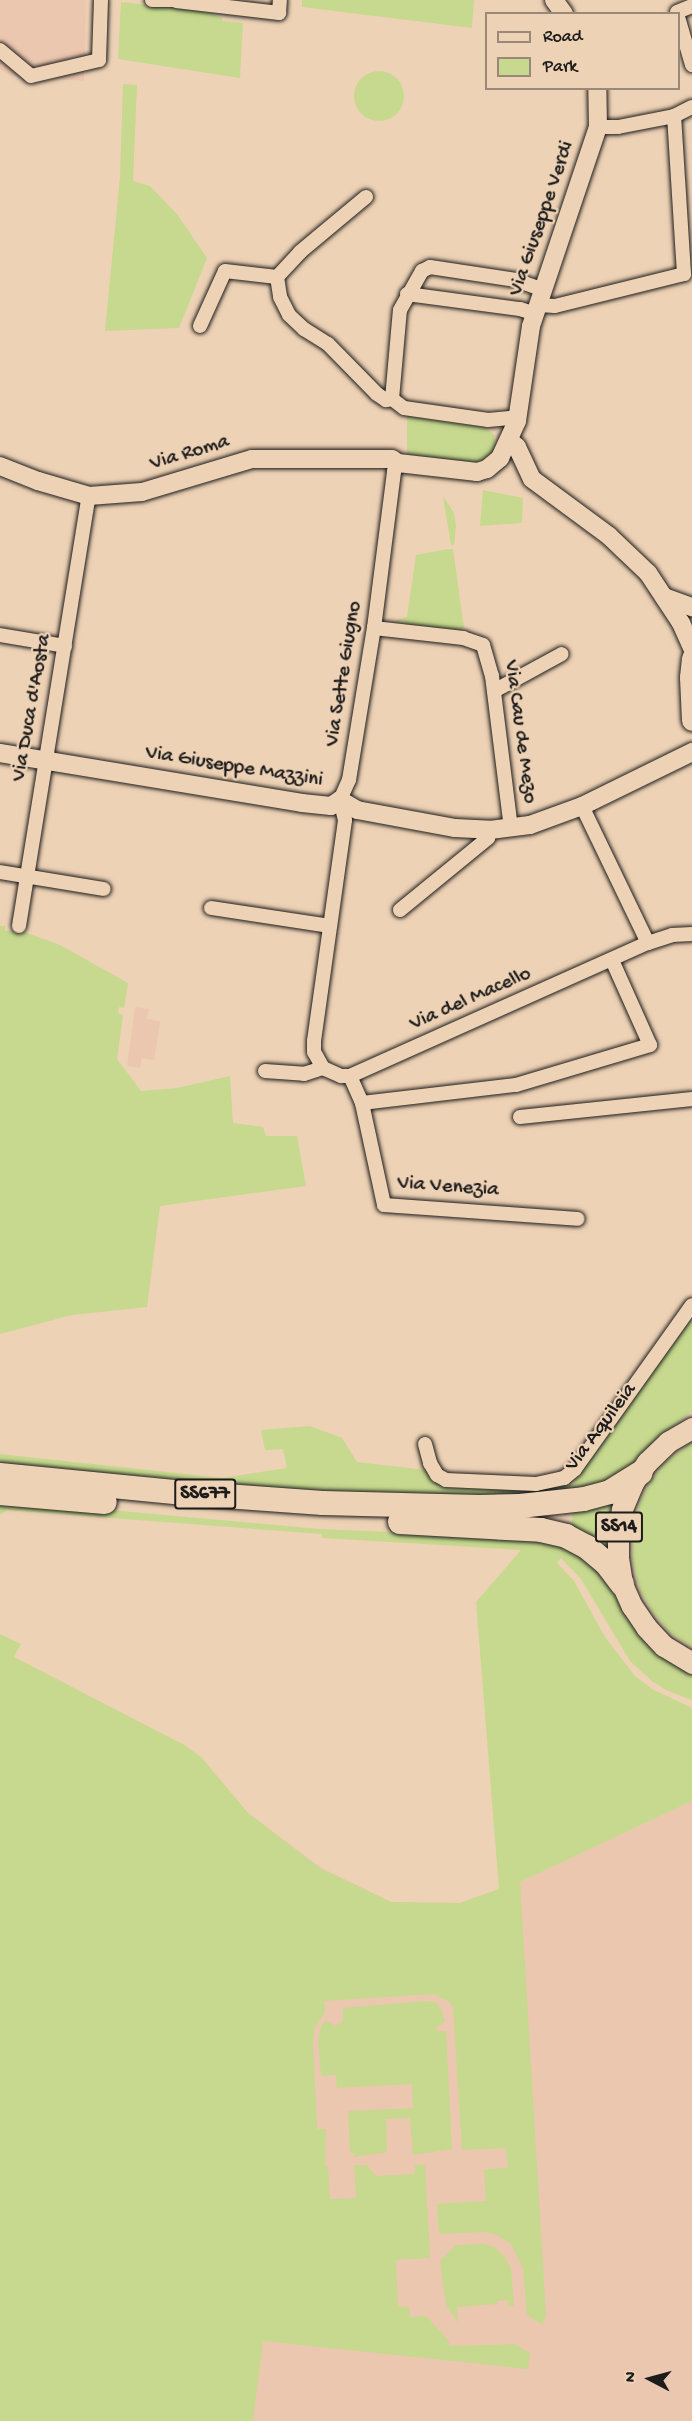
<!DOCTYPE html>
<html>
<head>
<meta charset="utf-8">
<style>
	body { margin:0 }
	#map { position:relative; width:692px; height:2421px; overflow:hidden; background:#eed2b5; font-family:"Gochi Hand",sans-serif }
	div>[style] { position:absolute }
	.built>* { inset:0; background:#ecc7af }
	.green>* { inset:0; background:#c6d98e }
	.round { border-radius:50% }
	.roads { filter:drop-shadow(0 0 2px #1c1c1c) drop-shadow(0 0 2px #1c1c1c) }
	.street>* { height:14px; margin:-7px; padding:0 7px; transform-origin:7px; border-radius:7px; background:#eed2b5 }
	.secondary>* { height:18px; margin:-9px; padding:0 9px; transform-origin:9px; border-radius:9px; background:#eed2b5 }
	.primary>* { height:21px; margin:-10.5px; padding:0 10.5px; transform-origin:10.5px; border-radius:10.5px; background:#eed2b5 }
	.highway>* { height:24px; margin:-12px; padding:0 12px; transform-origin:12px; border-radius:12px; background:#eed2b5 }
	span { translate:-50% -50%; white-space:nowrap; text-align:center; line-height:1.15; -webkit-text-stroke:4.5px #eed2b5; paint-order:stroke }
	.shield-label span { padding:2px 4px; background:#eed2b5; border:2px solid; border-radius:4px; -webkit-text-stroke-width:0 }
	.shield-label { font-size:20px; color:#1c1c1c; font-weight:700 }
	.street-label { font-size:21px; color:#1c1c1c }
	.legend { position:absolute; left:485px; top:12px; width:195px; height:78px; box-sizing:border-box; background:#eed2b5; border:2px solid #9a8978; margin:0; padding:8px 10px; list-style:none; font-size:18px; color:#1c1c1c }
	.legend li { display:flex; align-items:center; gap:12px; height:30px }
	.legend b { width:30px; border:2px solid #9a8978 }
	.north { position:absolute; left:620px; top:2349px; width:60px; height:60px; -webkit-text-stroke:4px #eed2b5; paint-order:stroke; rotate:276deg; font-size:16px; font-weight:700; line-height:24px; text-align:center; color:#1c1c1c }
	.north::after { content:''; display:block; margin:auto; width:21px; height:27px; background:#1c1c1c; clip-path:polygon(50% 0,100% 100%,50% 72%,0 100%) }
</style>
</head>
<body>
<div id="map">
	<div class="built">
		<div style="clip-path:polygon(0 0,86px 0,84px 81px,10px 75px,0 69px)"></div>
		<div style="clip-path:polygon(135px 1007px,149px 1009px,147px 1019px,160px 1021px,154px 1060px,142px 1058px,140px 1068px,127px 1066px)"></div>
		<div style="clip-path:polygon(0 1650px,184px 1745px,201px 1757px,248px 1813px,320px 1867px,391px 1902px,460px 1903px,520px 1882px,692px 1801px,692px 2421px,0 2421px)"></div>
	</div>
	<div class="green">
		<div style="clip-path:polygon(302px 0,474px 0,472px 28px,302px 7px)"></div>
		<div style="clip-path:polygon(121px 2px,209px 12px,222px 18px,222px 21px,243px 23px,240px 78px,118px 59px)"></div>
		<div class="round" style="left:354px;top:71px;width:50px;height:50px"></div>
		<div style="clip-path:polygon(123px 84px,137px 85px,133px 181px,150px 186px,177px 214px,207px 258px,179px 328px,105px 331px,120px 177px)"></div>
		<div style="clip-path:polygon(407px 416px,486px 428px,494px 435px,496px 449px,490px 459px,476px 464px,407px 454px)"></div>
		<div style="clip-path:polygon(483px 490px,523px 498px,522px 523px,480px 526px)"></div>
		<div style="clip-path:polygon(443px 496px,454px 513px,456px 525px,454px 545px,451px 545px)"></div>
		<div style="clip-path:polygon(448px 549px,453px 549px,464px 628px,454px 633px,405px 626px,405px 622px,400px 621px,397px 625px,397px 620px,407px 617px,416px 555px)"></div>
		<div style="clip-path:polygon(0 926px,5px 926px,5px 931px,19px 930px,60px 945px,128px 983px,124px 1008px,119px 1007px,118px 1013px,123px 1015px,117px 1059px,141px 1091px,177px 1088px,230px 1076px,233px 1123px,263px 1127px,266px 1136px,297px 1136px,306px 1186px,160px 1206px,147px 1307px,72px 1315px,0 1334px)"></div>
		<div style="clip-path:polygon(692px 1314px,692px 1411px,646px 1449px,620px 1478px,583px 1494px,451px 1497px,298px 1490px,0 1469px,0 1454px,222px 1478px,287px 1468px,283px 1449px,265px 1450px,261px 1430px,310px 1426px,342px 1438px,357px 1462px,426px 1470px,434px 1483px,522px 1490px,557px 1488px,574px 1484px,576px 1476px)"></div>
		<div style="clip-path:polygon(692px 1442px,692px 1647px,671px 1634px,654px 1614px,640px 1591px,632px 1559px,634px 1520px,644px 1492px,663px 1464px)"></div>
		<div style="clip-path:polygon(620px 1494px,616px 1563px,571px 1534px,573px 1509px)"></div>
		<div style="clip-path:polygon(0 1500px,320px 1529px,548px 1539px,585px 1557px,611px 1585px,633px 1625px,662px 1657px,692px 1674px,692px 1700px,666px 1690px,652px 1681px,630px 1661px,581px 1579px,561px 1558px,557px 1563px,574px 1581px,605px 1637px,635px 1676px,652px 1689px,692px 1708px,692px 1801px,520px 1882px,546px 2315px,542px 2325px,527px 2315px,523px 2268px,511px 2244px,497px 2235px,485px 2232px,439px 2234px,437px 2204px,486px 2201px,484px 2169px,508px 2168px,506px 2148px,462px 2150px,453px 2007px,448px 2001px,433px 1994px,324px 2001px,325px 2012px,315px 2027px,313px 2041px,317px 2129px,326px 2129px,325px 2166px,328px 2167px,330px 2199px,356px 2198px,354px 2165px,367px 2165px,376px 2176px,414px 2174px,415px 2165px,425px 2164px,430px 2258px,396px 2260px,398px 2306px,409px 2307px,410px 2317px,426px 2316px,449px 2341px,449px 2346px,515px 2344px,530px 2353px,528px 2369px,263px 2341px,253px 2421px,0 2421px,0 1634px,21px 1644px,14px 1657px,184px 1745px,201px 1757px,248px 1813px,320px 1868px,391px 1902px,460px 1903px,499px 1889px,476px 1602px,521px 1550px,323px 1538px,321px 1534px,7px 1510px,0 1515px)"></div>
		<div style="clip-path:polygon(426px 2001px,437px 2003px,443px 2014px,445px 2021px,436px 2028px,437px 2031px,446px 2031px,452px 2149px,413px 2155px,410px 2118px,386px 2119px,387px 2152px,354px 2157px,354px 2153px,350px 2153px,348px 2111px,413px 2108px,412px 2084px,337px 2088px,336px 2075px,321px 2076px,318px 2039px,322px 2024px,326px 2021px,334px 2025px,339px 2024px,343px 2021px,343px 2008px)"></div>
		<div style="clip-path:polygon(484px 2244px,494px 2247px,505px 2257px,511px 2269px,514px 2306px,508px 2306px,508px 2300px,497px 2301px,497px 2304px,457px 2307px,458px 2323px,446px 2305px,440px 2261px,456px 2245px)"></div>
	</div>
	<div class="roads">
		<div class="street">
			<div style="left:152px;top:0;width:24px"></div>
			<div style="left:176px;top:1px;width:104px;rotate:6.6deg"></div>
			<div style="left:279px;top:13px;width:13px;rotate:-86deg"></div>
			<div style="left:677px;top:12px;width:16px;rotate:-22deg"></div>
			<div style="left:678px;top:17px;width:50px;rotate:73.7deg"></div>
			<div style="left:0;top:50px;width:40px;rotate:40deg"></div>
			<div style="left:31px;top:76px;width:70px;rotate:-13.2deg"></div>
			<div style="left:99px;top:60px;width:60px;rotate:-88.1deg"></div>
			<div style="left:598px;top:127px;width:20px"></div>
			<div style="left:618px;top:127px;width:57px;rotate:-11.1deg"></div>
			<div style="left:674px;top:116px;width:20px;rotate:-27deg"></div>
			<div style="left:277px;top:277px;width:34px;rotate:-47deg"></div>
			<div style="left:300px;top:252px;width:86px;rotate:-39.8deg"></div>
			<div style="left:407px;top:294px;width:114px;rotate:7.6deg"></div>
			<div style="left:520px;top:309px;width:16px;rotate:18deg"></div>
			<div style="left:538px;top:305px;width:17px;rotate:3deg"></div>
			<div style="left:555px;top:306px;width:133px;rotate:-13.9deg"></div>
			<div style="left:684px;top:274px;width:158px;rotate:-93.6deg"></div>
			<div style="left:200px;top:326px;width:60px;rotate:-65.6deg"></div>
			<div style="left:225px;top:271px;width:52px;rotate:6.6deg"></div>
			<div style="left:277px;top:277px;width:20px;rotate:81deg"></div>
			<div style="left:280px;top:297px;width:20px;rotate:63deg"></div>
			<div style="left:289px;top:315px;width:21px;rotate:43deg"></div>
			<div style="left:304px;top:329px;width:28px;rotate:32deg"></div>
			<div style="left:328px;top:344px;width:70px;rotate:45.6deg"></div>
			<div style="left:377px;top:394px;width:11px;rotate:34deg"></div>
			<div style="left:386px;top:400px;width:6px;rotate:-9deg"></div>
			<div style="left:392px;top:399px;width:15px;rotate:37deg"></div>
			<div style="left:404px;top:408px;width:85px;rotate:8.1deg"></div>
			<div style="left:488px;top:420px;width:22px;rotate:-5deg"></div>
			<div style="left:510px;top:418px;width:8px;rotate:23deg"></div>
			<div style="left:392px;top:399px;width:89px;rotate:-84.9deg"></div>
			<div style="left:400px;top:310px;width:45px;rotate:-60.6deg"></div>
			<div style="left:422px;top:271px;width:9px;rotate:-27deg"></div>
			<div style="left:430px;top:267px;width:87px;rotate:8.6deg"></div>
			<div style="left:516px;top:280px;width:29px;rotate:20deg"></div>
			<div style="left:374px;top:628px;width:90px;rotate:6.4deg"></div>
			<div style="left:463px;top:638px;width:21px;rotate:19deg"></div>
			<div style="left:483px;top:645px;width:32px;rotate:74deg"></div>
			<div style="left:492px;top:676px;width:153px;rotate:82.9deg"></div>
			<div style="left:0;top:635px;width:66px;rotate:9.6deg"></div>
			<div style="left:494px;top:691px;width:77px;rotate:-28.6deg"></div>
			<div style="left:582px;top:806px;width:152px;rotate:64.3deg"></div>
			<div style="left:0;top:872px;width:105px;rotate:9.3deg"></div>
			<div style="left:211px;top:908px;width:120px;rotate:8.6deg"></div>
			<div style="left:400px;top:910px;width:114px;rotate:-39.3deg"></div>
			<div style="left:488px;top:838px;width:8px;rotate:-76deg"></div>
			<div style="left:19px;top:926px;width:436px;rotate:-80.8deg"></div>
			<div style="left:323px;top:1068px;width:18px;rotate:-119deg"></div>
			<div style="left:314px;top:1052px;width:11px;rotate:-90deg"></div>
			<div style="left:314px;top:1041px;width:223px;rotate:-82deg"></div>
			<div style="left:345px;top:820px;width:21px;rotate:-104deg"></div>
			<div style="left:340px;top:800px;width:22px;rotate:-66deg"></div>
			<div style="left:349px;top:780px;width:154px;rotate:-80.7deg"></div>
			<div style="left:374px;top:628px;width:158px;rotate:-82.7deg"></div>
			<div style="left:394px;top:471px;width:9px;rotate:-63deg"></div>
			<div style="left:265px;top:1071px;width:39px;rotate:4deg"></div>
			<div style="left:304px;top:1074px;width:20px;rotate:-18deg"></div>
			<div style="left:323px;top:1068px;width:20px;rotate:24deg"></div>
			<div style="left:341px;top:1076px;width:9px"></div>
			<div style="left:350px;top:1076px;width:326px;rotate:-24.1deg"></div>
			<div style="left:648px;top:943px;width:25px;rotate:-18deg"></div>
			<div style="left:672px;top:935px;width:20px;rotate:-3deg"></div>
			<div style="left:350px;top:1076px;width:30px;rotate:66deg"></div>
			<div style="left:362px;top:1103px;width:155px;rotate:-6.7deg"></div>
			<div style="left:516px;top:1085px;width:140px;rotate:-16.6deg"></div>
			<div style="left:650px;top:1045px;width:93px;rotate:-114.1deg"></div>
			<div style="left:362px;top:1103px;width:104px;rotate:77.8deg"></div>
			<div style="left:384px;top:1205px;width:194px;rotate:4.1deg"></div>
			<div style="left:520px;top:1117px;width:173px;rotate:-6deg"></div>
			<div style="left:425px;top:1444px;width:20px;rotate:75deg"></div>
			<div style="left:430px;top:1463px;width:14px;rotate:60deg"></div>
			<div style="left:437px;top:1475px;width:10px;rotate:29deg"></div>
			<div style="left:446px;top:1480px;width:90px;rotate:2.5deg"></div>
			<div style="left:536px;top:1484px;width:29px;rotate:-12deg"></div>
			<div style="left:564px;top:1478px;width:14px;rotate:-39deg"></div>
			<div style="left:575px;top:1469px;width:201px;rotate:-54.5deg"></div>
		</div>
		<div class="secondary">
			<div style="left:554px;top:0;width:17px;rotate:54deg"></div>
			<div style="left:510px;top:441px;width:9px;rotate:41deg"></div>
			<div style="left:517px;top:447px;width:35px;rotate:65deg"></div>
			<div style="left:532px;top:479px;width:96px;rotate:36.5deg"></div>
			<div style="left:609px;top:536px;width:54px;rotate:43.5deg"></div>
			<div style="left:648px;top:573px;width:60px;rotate:56.6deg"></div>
			<div style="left:681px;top:623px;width:27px;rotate:66deg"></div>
			<div style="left:0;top:466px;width:41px;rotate:21.5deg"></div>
			<div style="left:38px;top:481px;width:53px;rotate:16.4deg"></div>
			<div style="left:89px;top:496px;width:53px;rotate:-4.3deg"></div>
			<div style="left:142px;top:492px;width:115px;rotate:-16.7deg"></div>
			<div style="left:252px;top:459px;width:140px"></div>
			<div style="left:392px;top:459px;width:7px;rotate:34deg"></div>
			<div style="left:398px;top:463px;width:80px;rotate:6.5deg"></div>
			<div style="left:477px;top:472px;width:10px;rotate:-17deg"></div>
			<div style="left:487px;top:469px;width:17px;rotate:-40deg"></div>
			<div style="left:500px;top:458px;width:41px;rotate:-65.3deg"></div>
			<div style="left:517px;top:421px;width:96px;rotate:-81.6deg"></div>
			<div style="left:531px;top:326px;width:210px;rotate:-71.4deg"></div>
			<div style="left:598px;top:127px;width:39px;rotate:-91deg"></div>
			<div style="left:664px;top:597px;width:30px;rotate:20deg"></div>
			<div style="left:0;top:753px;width:306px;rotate:9.4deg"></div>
			<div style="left:302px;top:803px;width:29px;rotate:6deg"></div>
			<div style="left:331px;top:806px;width:11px;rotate:-34deg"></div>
			<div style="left:340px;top:800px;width:20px;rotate:30deg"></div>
			<div style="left:357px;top:810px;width:100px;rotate:10.4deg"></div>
			<div style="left:455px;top:828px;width:35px;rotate:3deg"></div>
			<div style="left:490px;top:830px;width:40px;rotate:-7.1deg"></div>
			<div style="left:530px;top:825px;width:55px;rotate:-20.1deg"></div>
			<div style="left:582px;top:806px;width:123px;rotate:-26.1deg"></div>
		</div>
		<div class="primary">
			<div style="left:692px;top:658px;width:19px;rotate:96deg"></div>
			<div style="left:690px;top:677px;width:43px;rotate:87.3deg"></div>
			<div style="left:692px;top:1428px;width:28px;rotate:150deg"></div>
			<div style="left:668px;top:1442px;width:29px;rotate:136deg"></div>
			<div style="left:647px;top:1462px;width:25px;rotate:124deg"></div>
			<div style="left:633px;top:1483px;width:28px;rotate:113deg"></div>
			<div style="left:622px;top:1509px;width:24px;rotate:99deg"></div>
			<div style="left:618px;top:1533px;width:25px;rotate:90deg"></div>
			<div style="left:618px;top:1558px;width:26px;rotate:81deg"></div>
			<div style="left:622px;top:1584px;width:24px;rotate:66deg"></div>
			<div style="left:632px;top:1606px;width:25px;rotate:56deg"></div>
			<div style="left:646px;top:1627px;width:26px;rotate:47deg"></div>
			<div style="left:664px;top:1646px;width:33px;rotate:31deg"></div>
		</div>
		<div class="highway">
			<div style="left:0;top:1475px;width:185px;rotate:5.6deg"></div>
			<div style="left:184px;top:1493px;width:139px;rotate:4.1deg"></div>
			<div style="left:323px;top:1503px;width:157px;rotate:1.5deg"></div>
			<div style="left:480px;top:1507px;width:40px;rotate:-1.4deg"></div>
			<div style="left:520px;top:1506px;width:64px;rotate:-6.2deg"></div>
			<div style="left:584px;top:1499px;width:27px;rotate:-15deg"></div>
			<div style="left:610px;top:1492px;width:36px;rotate:-32deg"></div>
			<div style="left:0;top:1493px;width:105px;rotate:4.9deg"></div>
			<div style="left:400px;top:1522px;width:141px;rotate:3.2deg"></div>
			<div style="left:541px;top:1530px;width:26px;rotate:13deg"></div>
			<div style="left:566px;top:1536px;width:24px;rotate:28deg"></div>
			<div style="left:587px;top:1547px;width:26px;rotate:40deg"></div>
			<div style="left:607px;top:1564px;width:25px;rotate:53deg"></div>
		</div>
	</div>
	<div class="shield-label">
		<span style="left:205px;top:1494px">SS677</span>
		<span style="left:619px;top:1527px">SS14</span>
	</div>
	<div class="street-label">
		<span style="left:543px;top:219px;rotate:-71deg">Via Giuseppe Verdi</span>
		<span style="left:190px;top:454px;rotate:-17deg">Via Roma</span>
		<span style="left:345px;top:674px;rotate:-81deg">Via Sette Giugno</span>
		<span style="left:33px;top:708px;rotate:-80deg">Via Duca d'Aosta</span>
		<span style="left:519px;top:732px;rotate:82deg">Via Cau de Mezo</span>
		<span style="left:234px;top:768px;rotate:9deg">Via Giuseppe Mazzini</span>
		<span style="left:471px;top:1000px;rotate:-24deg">Via del Macello</span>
		<span style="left:448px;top:1188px;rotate:4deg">Via Venezia</span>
		<span style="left:602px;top:1428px;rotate:-53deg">Via Aquileia</span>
	</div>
	<ul class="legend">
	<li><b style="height:8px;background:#eed2b5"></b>Road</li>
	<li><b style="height:16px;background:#c6d98e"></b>Park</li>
	</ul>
	<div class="north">N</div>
</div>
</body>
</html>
